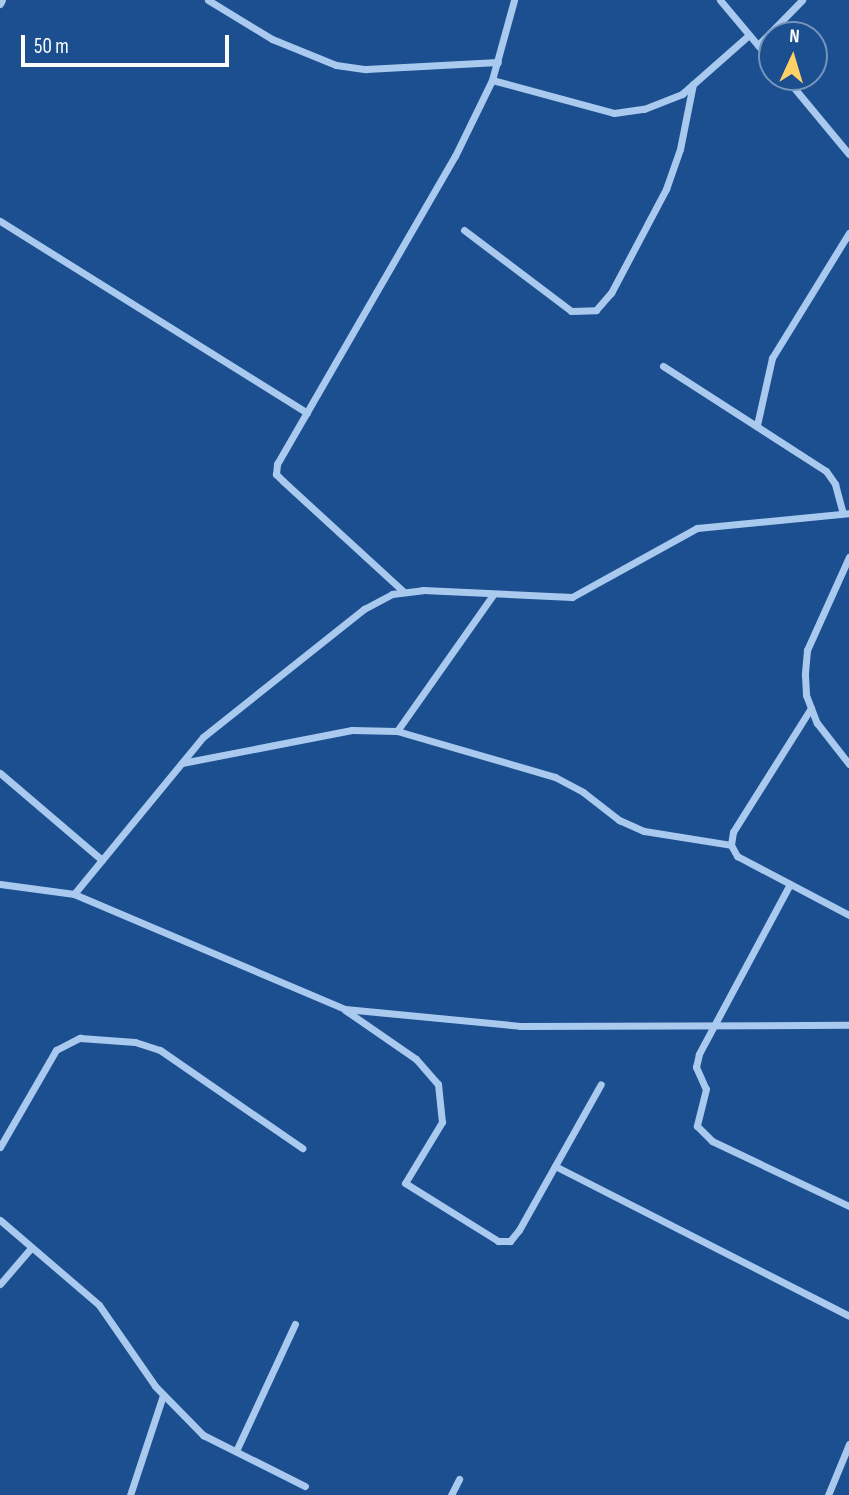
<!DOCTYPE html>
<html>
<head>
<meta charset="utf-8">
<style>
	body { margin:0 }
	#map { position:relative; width:849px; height:1495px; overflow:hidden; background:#1b4f8f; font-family:"Sofia Sans Condensed",sans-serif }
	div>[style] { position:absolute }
	.street>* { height:7px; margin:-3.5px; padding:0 3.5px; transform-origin:3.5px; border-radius:3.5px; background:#a9c9ee }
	span { translate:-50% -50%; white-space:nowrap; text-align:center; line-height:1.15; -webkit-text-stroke:7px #1b4f8f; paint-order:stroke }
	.north { position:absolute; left:758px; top:21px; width:70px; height:70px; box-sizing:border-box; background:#1b4f8f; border:2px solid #7695bc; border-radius:50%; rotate:4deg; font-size:19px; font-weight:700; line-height:28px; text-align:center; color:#fff }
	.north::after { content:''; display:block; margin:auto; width:24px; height:32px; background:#ffd166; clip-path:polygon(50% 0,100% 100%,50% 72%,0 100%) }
	.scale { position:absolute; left:21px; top:35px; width:208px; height:32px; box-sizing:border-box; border:4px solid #fff; border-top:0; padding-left:9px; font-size:21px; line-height:24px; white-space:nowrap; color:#fff; -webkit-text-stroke:5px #1b4f8f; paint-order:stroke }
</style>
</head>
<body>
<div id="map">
	<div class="street">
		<div style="left:208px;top:0;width:75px;rotate:31.4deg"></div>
		<div style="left:272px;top:39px;width:69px;rotate:22.1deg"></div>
		<div style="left:336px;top:65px;width:30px;rotate:8deg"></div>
		<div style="left:366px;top:69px;width:132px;rotate:-3deg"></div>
		<div style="left:720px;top:0;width:81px;rotate:50deg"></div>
		<div style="left:0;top:4px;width:4px;rotate:-63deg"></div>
		<div style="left:758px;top:45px;width:63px;rotate:-45.6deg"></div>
		<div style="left:785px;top:77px;width:100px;rotate:50.3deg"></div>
		<div style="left:492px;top:80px;width:126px;rotate:15.1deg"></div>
		<div style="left:614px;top:113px;width:30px;rotate:-8deg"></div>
		<div style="left:644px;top:109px;width:41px;rotate:-21.5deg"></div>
		<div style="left:682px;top:94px;width:89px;rotate:-41.4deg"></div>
		<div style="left:0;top:221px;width:362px;rotate:32deg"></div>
		<div style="left:464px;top:230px;width:134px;rotate:37.1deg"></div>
		<div style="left:571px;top:311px;width:25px;rotate:-2deg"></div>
		<div style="left:596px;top:310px;width:23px;rotate:-49deg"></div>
		<div style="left:611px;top:293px;width:118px;rotate:-62.1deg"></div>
		<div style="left:666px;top:189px;width:42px;rotate:-70.7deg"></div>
		<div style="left:680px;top:149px;width:66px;rotate:-78.7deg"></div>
		<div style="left:663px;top:366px;width:194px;rotate:32.8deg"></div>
		<div style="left:826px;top:471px;width:16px;rotate:55deg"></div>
		<div style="left:835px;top:484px;width:30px;rotate:75deg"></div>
		<div style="left:757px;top:425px;width:69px;rotate:-77.4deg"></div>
		<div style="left:772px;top:358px;width:147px;rotate:-58.4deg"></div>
		<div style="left:849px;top:557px;width:102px;rotate:114.3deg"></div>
		<div style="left:807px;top:650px;width:25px;rotate:95deg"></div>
		<div style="left:805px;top:675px;width:20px;rotate:87deg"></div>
		<div style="left:806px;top:695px;width:30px;rotate:69deg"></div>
		<div style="left:817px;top:723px;width:52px;rotate:52deg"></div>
		<div style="left:404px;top:592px;width:164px;rotate:-137.5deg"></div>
		<div style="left:283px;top:481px;width:10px;rotate:-135deg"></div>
		<div style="left:276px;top:474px;width:10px;rotate:-84deg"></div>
		<div style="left:277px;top:464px;width:356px;rotate:-60deg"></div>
		<div style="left:455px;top:156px;width:85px;rotate:-64deg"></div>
		<div style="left:492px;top:80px;width:83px;rotate:-74.6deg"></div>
		<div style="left:811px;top:708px;width:146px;rotate:122.2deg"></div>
		<div style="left:733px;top:832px;width:13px;rotate:99deg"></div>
		<div style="left:731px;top:845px;width:13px;rotate:61deg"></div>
		<div style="left:737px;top:856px;width:127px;rotate:27.8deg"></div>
		<div style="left:397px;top:731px;width:166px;rotate:-54.8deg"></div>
		<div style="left:182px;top:763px;width:173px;rotate:-11deg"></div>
		<div style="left:352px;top:730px;width:45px;rotate:1.3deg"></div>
		<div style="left:397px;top:731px;width:165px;rotate:16.2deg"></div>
		<div style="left:555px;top:777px;width:32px;rotate:28deg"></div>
		<div style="left:583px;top:792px;width:46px;rotate:37.9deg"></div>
		<div style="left:619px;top:820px;width:27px;rotate:24deg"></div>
		<div style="left:644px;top:831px;width:88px;rotate:9.1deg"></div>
		<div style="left:0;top:773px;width:134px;rotate:40.5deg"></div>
		<div style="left:0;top:884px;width:75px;rotate:7.7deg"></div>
		<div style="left:74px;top:894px;width:203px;rotate:-50.6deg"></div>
		<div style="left:203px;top:737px;width:206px;rotate:-38.5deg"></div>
		<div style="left:364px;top:609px;width:32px;rotate:-28deg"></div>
		<div style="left:392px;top:594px;width:31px;rotate:-7deg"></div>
		<div style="left:423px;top:590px;width:149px;rotate:2.7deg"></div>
		<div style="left:572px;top:597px;width:143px;rotate:-28.9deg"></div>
		<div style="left:697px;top:528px;width:153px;rotate:-5.6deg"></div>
		<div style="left:790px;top:884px;width:193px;rotate:118.2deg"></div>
		<div style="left:699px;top:1054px;width:13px;rotate:103deg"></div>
		<div style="left:696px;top:1067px;width:24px;rotate:66deg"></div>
		<div style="left:706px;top:1089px;width:38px;rotate:104deg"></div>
		<div style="left:697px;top:1126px;width:21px;rotate:45deg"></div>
		<div style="left:712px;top:1141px;width:152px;rotate:25.4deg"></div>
		<div style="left:74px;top:894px;width:294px;rotate:23deg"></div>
		<div style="left:345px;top:1009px;width:176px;rotate:5.5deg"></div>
		<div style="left:520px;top:1026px;width:329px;rotate:-0.2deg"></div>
		<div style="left:345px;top:1010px;width:86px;rotate:34.6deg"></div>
		<div style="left:416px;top:1059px;width:33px;rotate:49deg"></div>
		<div style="left:438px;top:1084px;width:38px;rotate:84deg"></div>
		<div style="left:442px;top:1122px;width:71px;rotate:121.2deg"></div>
		<div style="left:405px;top:1183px;width:110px;rotate:31.9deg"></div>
		<div style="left:498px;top:1241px;width:12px"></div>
		<div style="left:510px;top:1241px;width:14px;rotate:-51deg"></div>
		<div style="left:519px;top:1230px;width:167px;rotate:-60.7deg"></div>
		<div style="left:0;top:1147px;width:112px;rotate:-60deg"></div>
		<div style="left:56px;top:1050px;width:27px;rotate:-27deg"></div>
		<div style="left:80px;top:1038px;width:55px;rotate:4.2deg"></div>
		<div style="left:135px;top:1042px;width:26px;rotate:18deg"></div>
		<div style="left:160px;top:1050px;width:173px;rotate:34.6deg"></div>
		<div style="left:555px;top:1166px;width:330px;rotate:27deg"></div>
		<div style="left:0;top:1220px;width:130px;rotate:40.6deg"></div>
		<div style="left:99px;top:1305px;width:98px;rotate:55.3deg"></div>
		<div style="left:155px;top:1386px;width:69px;rotate:45.6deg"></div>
		<div style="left:203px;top:1435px;width:114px;rotate:26.6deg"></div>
		<div style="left:0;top:1284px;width:48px;rotate:-49.3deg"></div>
		<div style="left:236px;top:1451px;width:140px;rotate:-65.1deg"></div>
		<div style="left:130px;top:1495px;width:105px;rotate:-71.7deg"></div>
		<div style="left:451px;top:1495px;width:18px;rotate:-63deg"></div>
		<div style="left:828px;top:1495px;width:55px;rotate:-67.6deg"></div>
	</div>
	<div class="north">N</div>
	<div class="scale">50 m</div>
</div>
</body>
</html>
